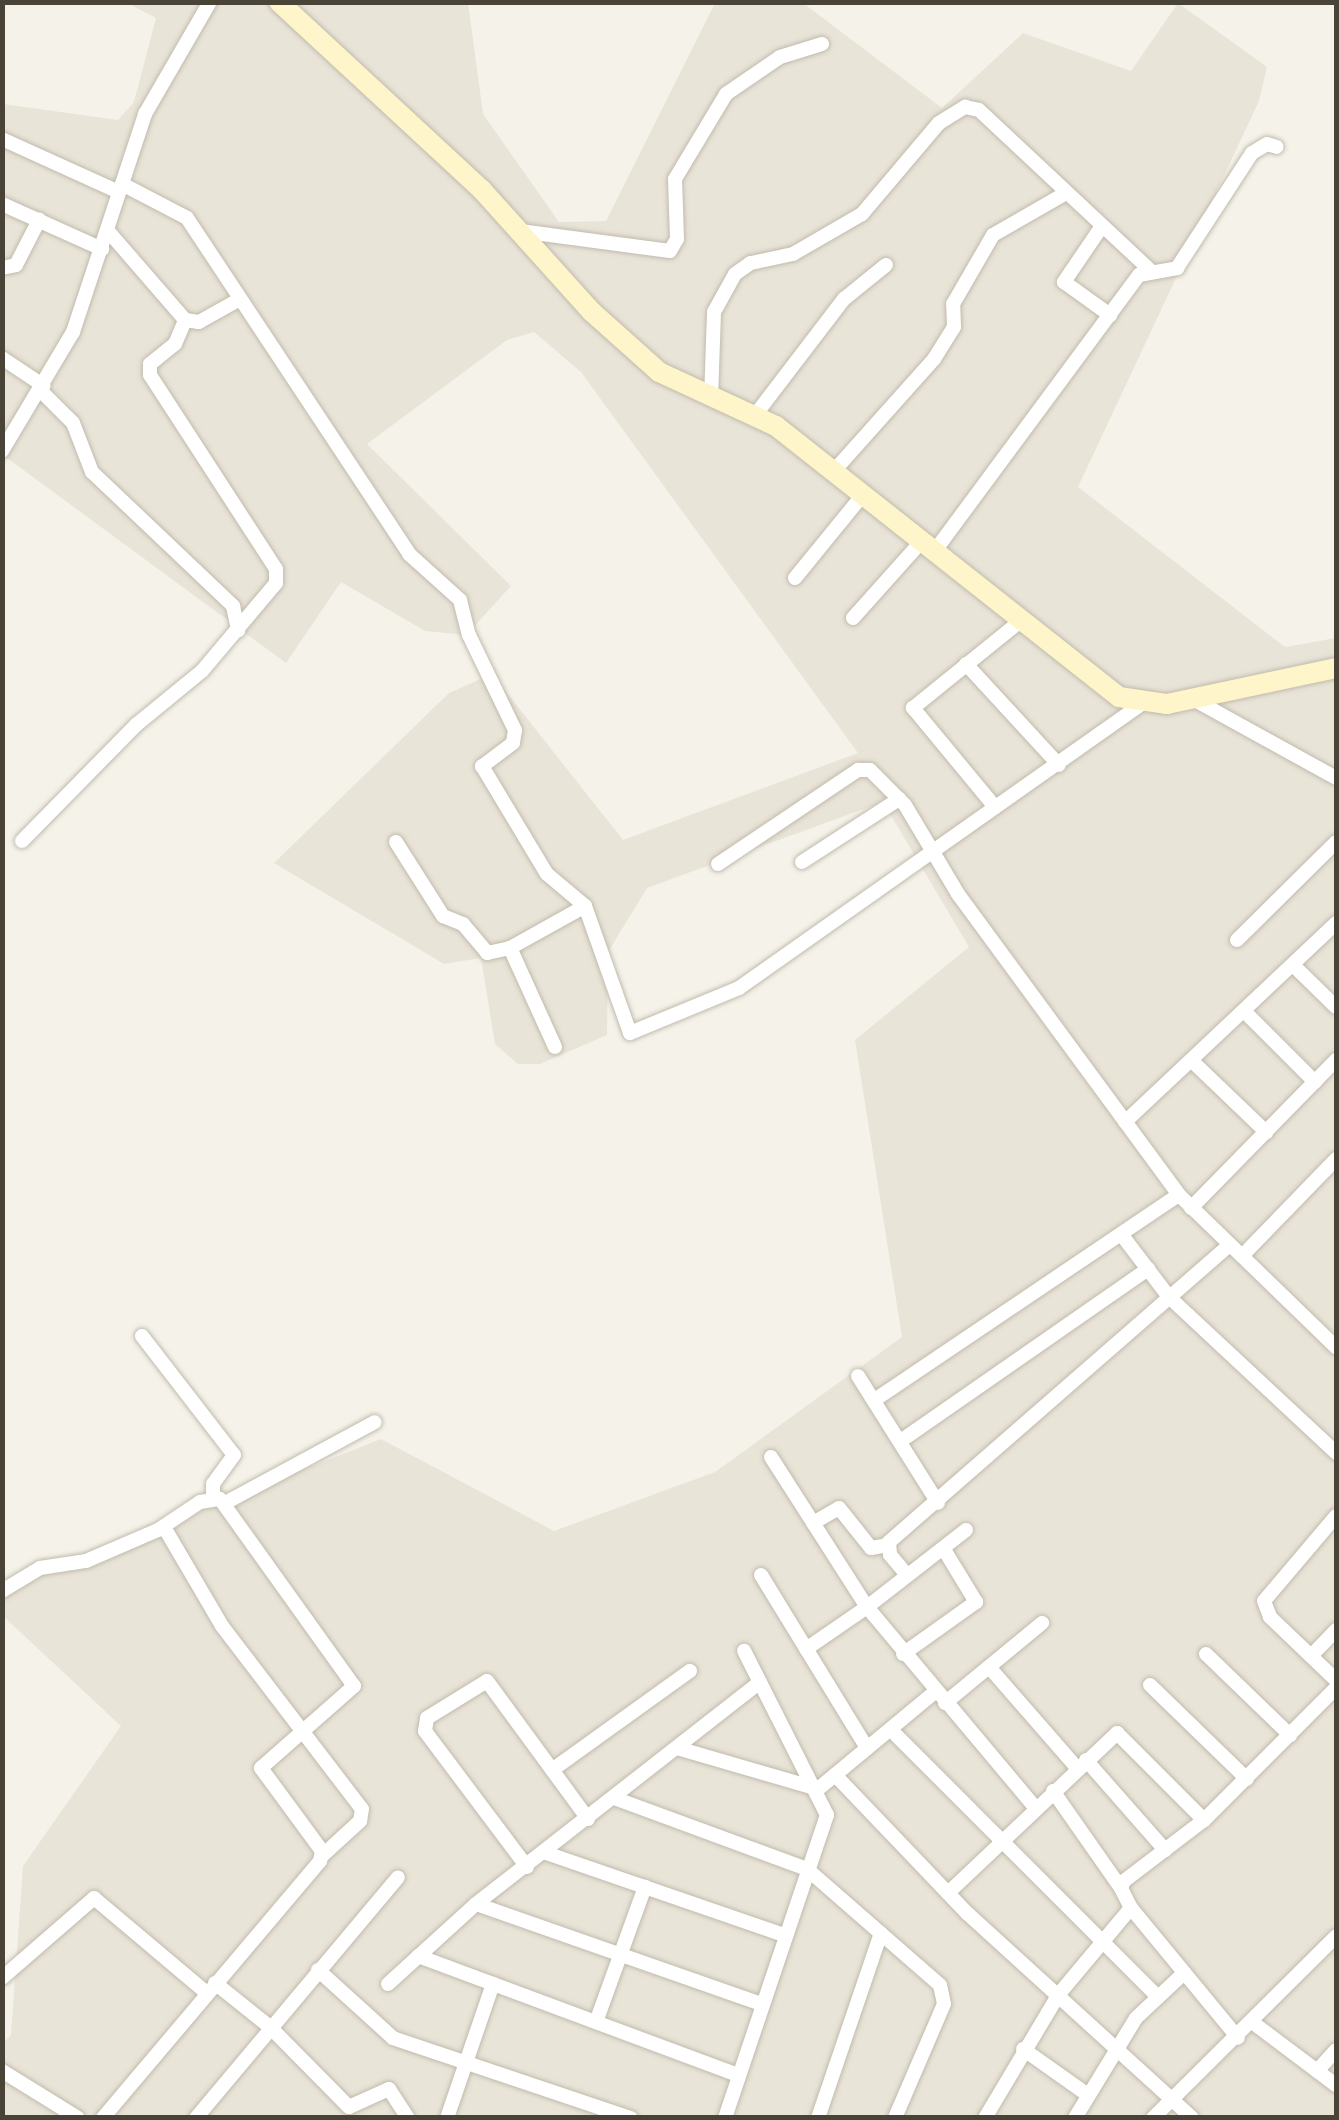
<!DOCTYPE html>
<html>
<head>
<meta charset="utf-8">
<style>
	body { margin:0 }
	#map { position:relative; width:1339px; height:2120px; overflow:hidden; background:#f5f2ea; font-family:Figtree,sans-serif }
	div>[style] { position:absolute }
	.residential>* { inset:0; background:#e9e4d8 }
	.roads { filter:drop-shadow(0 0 2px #c0bbac) drop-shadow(0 0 2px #c0bbac) }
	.street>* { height:14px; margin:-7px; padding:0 7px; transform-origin:7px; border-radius:7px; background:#fff }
	.secondary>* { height:20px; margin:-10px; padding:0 10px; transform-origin:10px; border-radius:10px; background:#fef5ca }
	span { translate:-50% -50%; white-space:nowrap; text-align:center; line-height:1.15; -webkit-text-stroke:8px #fff; paint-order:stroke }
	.frame { position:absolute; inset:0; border:5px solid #494338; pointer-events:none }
</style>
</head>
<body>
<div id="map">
	<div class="residential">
		<div style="clip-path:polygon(127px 3px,468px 3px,483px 114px,559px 222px,606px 221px,715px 3px,803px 3px,942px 108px,1023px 33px,1131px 71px,1178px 3px,1267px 67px,1259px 101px,1078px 487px,1285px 647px,1336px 638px,1336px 2117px,3px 2117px,3px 2043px,11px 2035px,23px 1866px,121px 1726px,3px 1616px,3px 1588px,381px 1439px,554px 1531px,715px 1472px,902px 1337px,855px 1040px,969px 947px,883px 802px,647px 888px,608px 952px,607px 1035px,540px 1064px,518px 1064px,495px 1044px,481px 958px,444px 964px,274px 863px,449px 693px,492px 674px,623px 840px,858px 753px,581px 372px,534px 332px,507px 340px,367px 444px,511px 586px,466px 635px,425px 631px,341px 582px,286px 663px,3px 455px,3px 104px,118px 120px,134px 102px,156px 18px)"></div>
	</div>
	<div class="roads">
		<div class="street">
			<div style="left:2px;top:139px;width:128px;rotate:24.4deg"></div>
			<div style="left:122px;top:184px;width:73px;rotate:27.6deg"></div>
			<div style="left:187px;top:218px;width:403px;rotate:56.5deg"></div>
			<div style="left:409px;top:554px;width:69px;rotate:42deg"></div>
			<div style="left:460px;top:600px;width:36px;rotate:76deg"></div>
			<div style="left:469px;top:635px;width:106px;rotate:64.2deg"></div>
			<div style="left:515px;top:730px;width:13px;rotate:99deg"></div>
			<div style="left:513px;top:743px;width:39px;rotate:143deg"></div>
			<div style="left:482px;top:766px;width:126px;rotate:59deg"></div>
			<div style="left:547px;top:874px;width:50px;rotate:40.1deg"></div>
			<div style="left:585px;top:906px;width:135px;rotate:70.5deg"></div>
			<div style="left:630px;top:1033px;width:118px;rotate:-22.4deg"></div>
			<div style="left:739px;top:988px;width:492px;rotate:-35.2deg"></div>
			<div style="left:2px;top:204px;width:110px;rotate:24.2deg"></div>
			<div style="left:1102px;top:226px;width:68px;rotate:124.2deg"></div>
			<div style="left:1064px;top:282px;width:57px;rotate:35.7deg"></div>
			<div style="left:108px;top:231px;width:118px;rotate:49.1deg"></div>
			<div style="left:185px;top:320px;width:14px;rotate:8deg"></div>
			<div style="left:199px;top:322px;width:47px;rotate:-29.3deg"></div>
			<div style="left:520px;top:231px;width:151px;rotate:7.6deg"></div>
			<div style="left:670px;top:251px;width:14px;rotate:-60deg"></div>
			<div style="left:677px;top:239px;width:60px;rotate:-91.9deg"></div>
			<div style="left:675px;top:179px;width:99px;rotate:-59deg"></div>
			<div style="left:726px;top:94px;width:65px;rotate:-34.4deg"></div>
			<div style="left:780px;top:57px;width:44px;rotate:-17.2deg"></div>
			<div style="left:2px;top:268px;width:14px;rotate:-12deg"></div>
			<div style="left:16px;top:265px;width:51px;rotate:-62.9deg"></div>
			<div style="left:2px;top:358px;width:50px;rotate:33.7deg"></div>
			<div style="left:41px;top:391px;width:45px;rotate:45deg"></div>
			<div style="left:73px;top:423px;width:53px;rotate:68.8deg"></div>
			<div style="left:92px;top:472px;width:195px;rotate:43.5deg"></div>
			<div style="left:233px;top:606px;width:25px;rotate:78deg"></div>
			<div style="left:711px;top:399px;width:87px;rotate:-88deg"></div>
			<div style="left:714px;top:312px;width:43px;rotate:-61.1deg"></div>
			<div style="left:735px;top:274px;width:19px;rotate:-35deg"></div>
			<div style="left:751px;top:263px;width:43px;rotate:-12.1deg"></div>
			<div style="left:793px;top:254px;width:80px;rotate:-30.1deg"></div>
			<div style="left:862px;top:214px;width:119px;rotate:-49.8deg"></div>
			<div style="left:939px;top:123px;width:31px;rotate:-32deg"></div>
			<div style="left:965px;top:107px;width:14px;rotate:12deg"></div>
			<div style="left:979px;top:110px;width:236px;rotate:43.1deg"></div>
			<div style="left:756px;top:414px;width:145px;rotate:-52.6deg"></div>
			<div style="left:844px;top:299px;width:54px;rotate:-39deg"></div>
			<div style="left:2px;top:451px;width:139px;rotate:-59.2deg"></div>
			<div style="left:73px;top:332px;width:230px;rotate:-71.7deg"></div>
			<div style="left:145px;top:114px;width:129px;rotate:-59.9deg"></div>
			<div style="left:833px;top:472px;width:152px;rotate:-48.2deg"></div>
			<div style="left:934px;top:359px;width:38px;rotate:-58deg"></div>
			<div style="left:954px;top:327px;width:23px;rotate:-92deg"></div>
			<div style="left:953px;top:304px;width:80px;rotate:-59.9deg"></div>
			<div style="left:993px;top:235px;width:84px;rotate:-29.9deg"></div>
			<div style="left:934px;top:552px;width:345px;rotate:-53.5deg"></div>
			<div style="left:1139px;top:275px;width:39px;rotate:-10deg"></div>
			<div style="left:1177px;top:268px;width:137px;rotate:-56.9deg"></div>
			<div style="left:1252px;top:153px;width:17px;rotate:-31deg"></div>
			<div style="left:1267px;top:144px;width:10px;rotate:17deg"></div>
			<div style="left:795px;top:578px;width:104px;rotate:-50.8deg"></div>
			<div style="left:853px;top:618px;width:102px;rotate:-48.2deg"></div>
			<div style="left:966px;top:664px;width:137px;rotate:47.4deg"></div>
			<div style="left:1193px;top:699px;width:163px;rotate:28.9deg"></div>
			<div style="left:995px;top:807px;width:129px;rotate:-129.6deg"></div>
			<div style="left:913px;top:708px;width:141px;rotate:-39deg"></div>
			<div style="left:22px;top:841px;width:163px;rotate:-45.5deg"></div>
			<div style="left:136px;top:725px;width:85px;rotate:-39.3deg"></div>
			<div style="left:202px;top:671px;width:115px;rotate:-49.9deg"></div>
			<div style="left:276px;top:583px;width:14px;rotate:-90deg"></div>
			<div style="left:276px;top:569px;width:231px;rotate:-123deg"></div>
			<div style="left:150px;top:375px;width:11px;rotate:-90deg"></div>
			<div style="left:150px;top:364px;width:32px;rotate:-39deg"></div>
			<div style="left:175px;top:344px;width:26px;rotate:-67deg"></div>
			<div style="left:396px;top:842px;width:88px;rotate:57.6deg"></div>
			<div style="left:443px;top:916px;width:22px;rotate:22deg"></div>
			<div style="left:463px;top:924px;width:38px;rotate:50deg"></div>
			<div style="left:487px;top:953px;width:24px;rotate:-12deg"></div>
			<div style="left:802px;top:862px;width:116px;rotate:-33deg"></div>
			<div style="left:718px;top:864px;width:169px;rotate:-33.9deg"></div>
			<div style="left:858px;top:770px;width:12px"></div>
			<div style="left:870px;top:770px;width:49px;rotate:45deg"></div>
			<div style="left:905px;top:805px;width:104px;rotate:59.2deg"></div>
			<div style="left:958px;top:894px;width:373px;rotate:53.7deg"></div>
			<div style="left:1179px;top:1195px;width:219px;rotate:44.1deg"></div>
			<div style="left:1237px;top:940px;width:139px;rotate:-44.7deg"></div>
			<div style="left:1293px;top:965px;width:60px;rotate:44.3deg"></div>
			<div style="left:1245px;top:1012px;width:99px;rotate:45deg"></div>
			<div style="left:555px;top:1047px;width:109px;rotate:-114.4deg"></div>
			<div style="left:510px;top:948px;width:86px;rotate:-29.2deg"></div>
			<div style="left:1192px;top:1061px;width:103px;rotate:43.8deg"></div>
			<div style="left:1125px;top:1122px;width:290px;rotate:-43.3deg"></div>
			<div style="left:1191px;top:1208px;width:207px;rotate:-45.6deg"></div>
			<div style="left:1121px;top:1234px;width:79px;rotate:52.7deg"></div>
			<div style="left:1169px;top:1297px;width:229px;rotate:43deg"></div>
			<div style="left:1242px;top:1256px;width:135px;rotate:-45.9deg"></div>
			<div style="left:142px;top:1336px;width:150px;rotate:52.3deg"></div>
			<div style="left:234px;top:1455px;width:36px;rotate:126deg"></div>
			<div style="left:213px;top:1484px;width:14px;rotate:90deg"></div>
			<div style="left:858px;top:1376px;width:150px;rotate:57.8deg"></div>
			<div style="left:876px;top:1399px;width:365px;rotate:-34deg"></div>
			<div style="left:902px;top:1440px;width:300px;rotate:-34.8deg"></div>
			<div style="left:771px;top:1457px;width:178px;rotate:57.4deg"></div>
			<div style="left:867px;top:1607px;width:74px;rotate:145.5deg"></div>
			<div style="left:225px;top:1503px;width:170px;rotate:-28.4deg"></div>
			<div style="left:1336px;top:1516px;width:111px;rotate:130.3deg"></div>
			<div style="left:1264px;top:1601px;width:17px;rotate:69deg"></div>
			<div style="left:1270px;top:1617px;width:91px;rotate:43.7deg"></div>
			<div style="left:813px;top:1523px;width:30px;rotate:-30deg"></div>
			<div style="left:839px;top:1508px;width:51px;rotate:51.3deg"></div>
			<div style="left:871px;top:1548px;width:17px;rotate:-10deg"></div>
			<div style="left:164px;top:1527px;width:115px;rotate:59.6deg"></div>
			<div style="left:222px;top:1626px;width:230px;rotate:52.6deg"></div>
			<div style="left:362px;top:1809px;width:12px;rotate:99deg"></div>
			<div style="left:360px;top:1821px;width:52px;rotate:137.4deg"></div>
			<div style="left:966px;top:1530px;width:125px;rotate:142.1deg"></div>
			<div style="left:867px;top:1607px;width:261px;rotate:50deg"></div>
			<div style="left:761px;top:1575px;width:203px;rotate:58.5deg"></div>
			<div style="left:907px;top:1575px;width:26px;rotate:-130deg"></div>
			<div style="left:890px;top:1555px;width:13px;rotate:-94deg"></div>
			<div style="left:889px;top:1542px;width:452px;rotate:-41.1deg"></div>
			<div style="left:2px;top:1591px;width:44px;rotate:-31.2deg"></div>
			<div style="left:40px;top:1568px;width:47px;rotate:-8.7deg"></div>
			<div style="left:86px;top:1561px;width:78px;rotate:-23.3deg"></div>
			<div style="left:158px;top:1530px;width:50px;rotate:-33.7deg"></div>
			<div style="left:200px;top:1502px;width:20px;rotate:-9deg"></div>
			<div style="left:220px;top:1499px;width:230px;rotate:54.4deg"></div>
			<div style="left:354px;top:1686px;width:124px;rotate:138.6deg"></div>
			<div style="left:261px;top:1768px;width:103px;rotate:53.7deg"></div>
			<div style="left:322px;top:1851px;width:10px;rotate:101deg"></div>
			<div style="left:320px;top:1861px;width:336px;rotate:130.2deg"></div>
			<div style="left:903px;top:1654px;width:90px;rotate:-35.5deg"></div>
			<div style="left:976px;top:1602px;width:63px;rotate:-121.4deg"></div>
			<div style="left:1206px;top:1654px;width:117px;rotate:44deg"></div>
			<div style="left:1311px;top:1656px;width:36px;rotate:-46deg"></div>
			<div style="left:989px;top:1667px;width:134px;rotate:48.9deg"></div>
			<div style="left:1150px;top:1685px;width:135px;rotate:44.1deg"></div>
			<div style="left:945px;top:1703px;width:126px;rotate:-39.5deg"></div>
			<div style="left:891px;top:1730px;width:376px;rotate:45deg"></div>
			<div style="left:677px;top:1748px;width:147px;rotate:16.2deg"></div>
			<div style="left:818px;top:1789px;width:152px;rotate:-39.7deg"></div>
			<div style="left:1086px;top:1760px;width:120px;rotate:48.7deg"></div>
			<div style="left:552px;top:1770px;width:170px;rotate:-35.7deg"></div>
			<div style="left:835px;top:1775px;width:191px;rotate:46.3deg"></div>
			<div style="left:967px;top:1913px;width:304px;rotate:42.3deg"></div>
			<div style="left:1053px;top:1791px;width:118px;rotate:55deg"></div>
			<div style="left:614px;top:1798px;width:206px;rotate:20.2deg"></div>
			<div style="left:807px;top:1869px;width:176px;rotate:41.1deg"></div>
			<div style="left:940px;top:1985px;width:19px;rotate:78deg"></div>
			<div style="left:944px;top:2004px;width:124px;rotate:113.3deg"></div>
			<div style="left:546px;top:1853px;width:252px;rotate:19deg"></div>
			<div style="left:527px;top:1867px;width:170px;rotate:-126.9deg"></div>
			<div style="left:425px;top:1731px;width:13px;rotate:-81deg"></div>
			<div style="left:427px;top:1718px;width:70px;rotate:-31.7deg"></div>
			<div style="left:487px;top:1681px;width:171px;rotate:53.8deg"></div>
			<div style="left:948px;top:1893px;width:233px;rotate:-43.4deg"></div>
			<div style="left:1117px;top:1733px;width:123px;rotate:45deg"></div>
			<div style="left:476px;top:1904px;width:302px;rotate:19.3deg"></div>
			<div style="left:1131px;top:1908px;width:168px;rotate:50.5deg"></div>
			<div style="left:418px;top:1956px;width:341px;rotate:20.4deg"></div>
			<div style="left:318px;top:1970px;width:101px;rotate:42.2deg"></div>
			<div style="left:393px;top:2038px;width:251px;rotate:18.6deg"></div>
			<div style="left:2px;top:1978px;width:122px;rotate:-41deg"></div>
			<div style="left:94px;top:1898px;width:148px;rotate:40.1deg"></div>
			<div style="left:215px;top:1983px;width:70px;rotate:38.7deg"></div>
			<div style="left:270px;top:2027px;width:112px;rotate:45.4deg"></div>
			<div style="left:349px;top:2107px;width:44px;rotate:-24.2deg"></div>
			<div style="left:389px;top:2089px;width:35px;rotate:57deg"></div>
			<div style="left:388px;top:1984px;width:119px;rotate:-42.3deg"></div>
			<div style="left:476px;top:1904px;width:360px;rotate:-38deg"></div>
			<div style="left:596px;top:2022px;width:144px;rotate:-70.1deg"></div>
			<div style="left:1252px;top:2022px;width:105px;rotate:36.9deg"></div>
			<div style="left:1023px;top:2049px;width:80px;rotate:35.3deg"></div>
			<div style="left:2px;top:2071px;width:89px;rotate:31.7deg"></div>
			<div style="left:1317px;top:2071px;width:28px;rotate:-48deg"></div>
			<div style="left:196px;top:2118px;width:314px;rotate:-50deg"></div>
			<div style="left:447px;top:2118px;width:142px;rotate:-71.1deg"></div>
			<div style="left:725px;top:2118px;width:320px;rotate:-71.4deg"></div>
			<div style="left:827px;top:1815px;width:184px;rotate:-116.8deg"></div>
			<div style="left:818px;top:2118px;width:195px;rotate:-71.2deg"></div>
			<div style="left:985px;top:2118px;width:144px;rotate:-59.2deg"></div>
			<div style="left:1059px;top:1994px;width:112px;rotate:-50.1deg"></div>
			<div style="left:1131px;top:1908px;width:22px;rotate:-117deg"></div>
			<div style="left:1121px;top:1888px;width:8px;rotate:-67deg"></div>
			<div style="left:1124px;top:1881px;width:101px;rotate:-37.3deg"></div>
			<div style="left:1204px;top:1820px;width:187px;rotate:-45deg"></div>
			<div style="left:1075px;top:2118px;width:117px;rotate:-58.6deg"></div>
			<div style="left:1136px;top:2018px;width:66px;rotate:-43.2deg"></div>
			<div style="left:1153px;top:2118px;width:258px;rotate:-44.8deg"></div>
		</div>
		<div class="secondary">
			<div style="left:279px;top:2px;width:277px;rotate:42.8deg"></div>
			<div style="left:482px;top:190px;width:164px;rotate:48deg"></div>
			<div style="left:592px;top:312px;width:90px;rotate:41.8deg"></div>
			<div style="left:659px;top:372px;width:129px;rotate:24.8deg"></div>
			<div style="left:776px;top:426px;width:437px;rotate:38.3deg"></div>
			<div style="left:1119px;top:697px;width:49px;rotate:8.3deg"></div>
			<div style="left:1167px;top:704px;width:173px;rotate:-12deg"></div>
		</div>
	</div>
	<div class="frame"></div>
</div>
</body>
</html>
